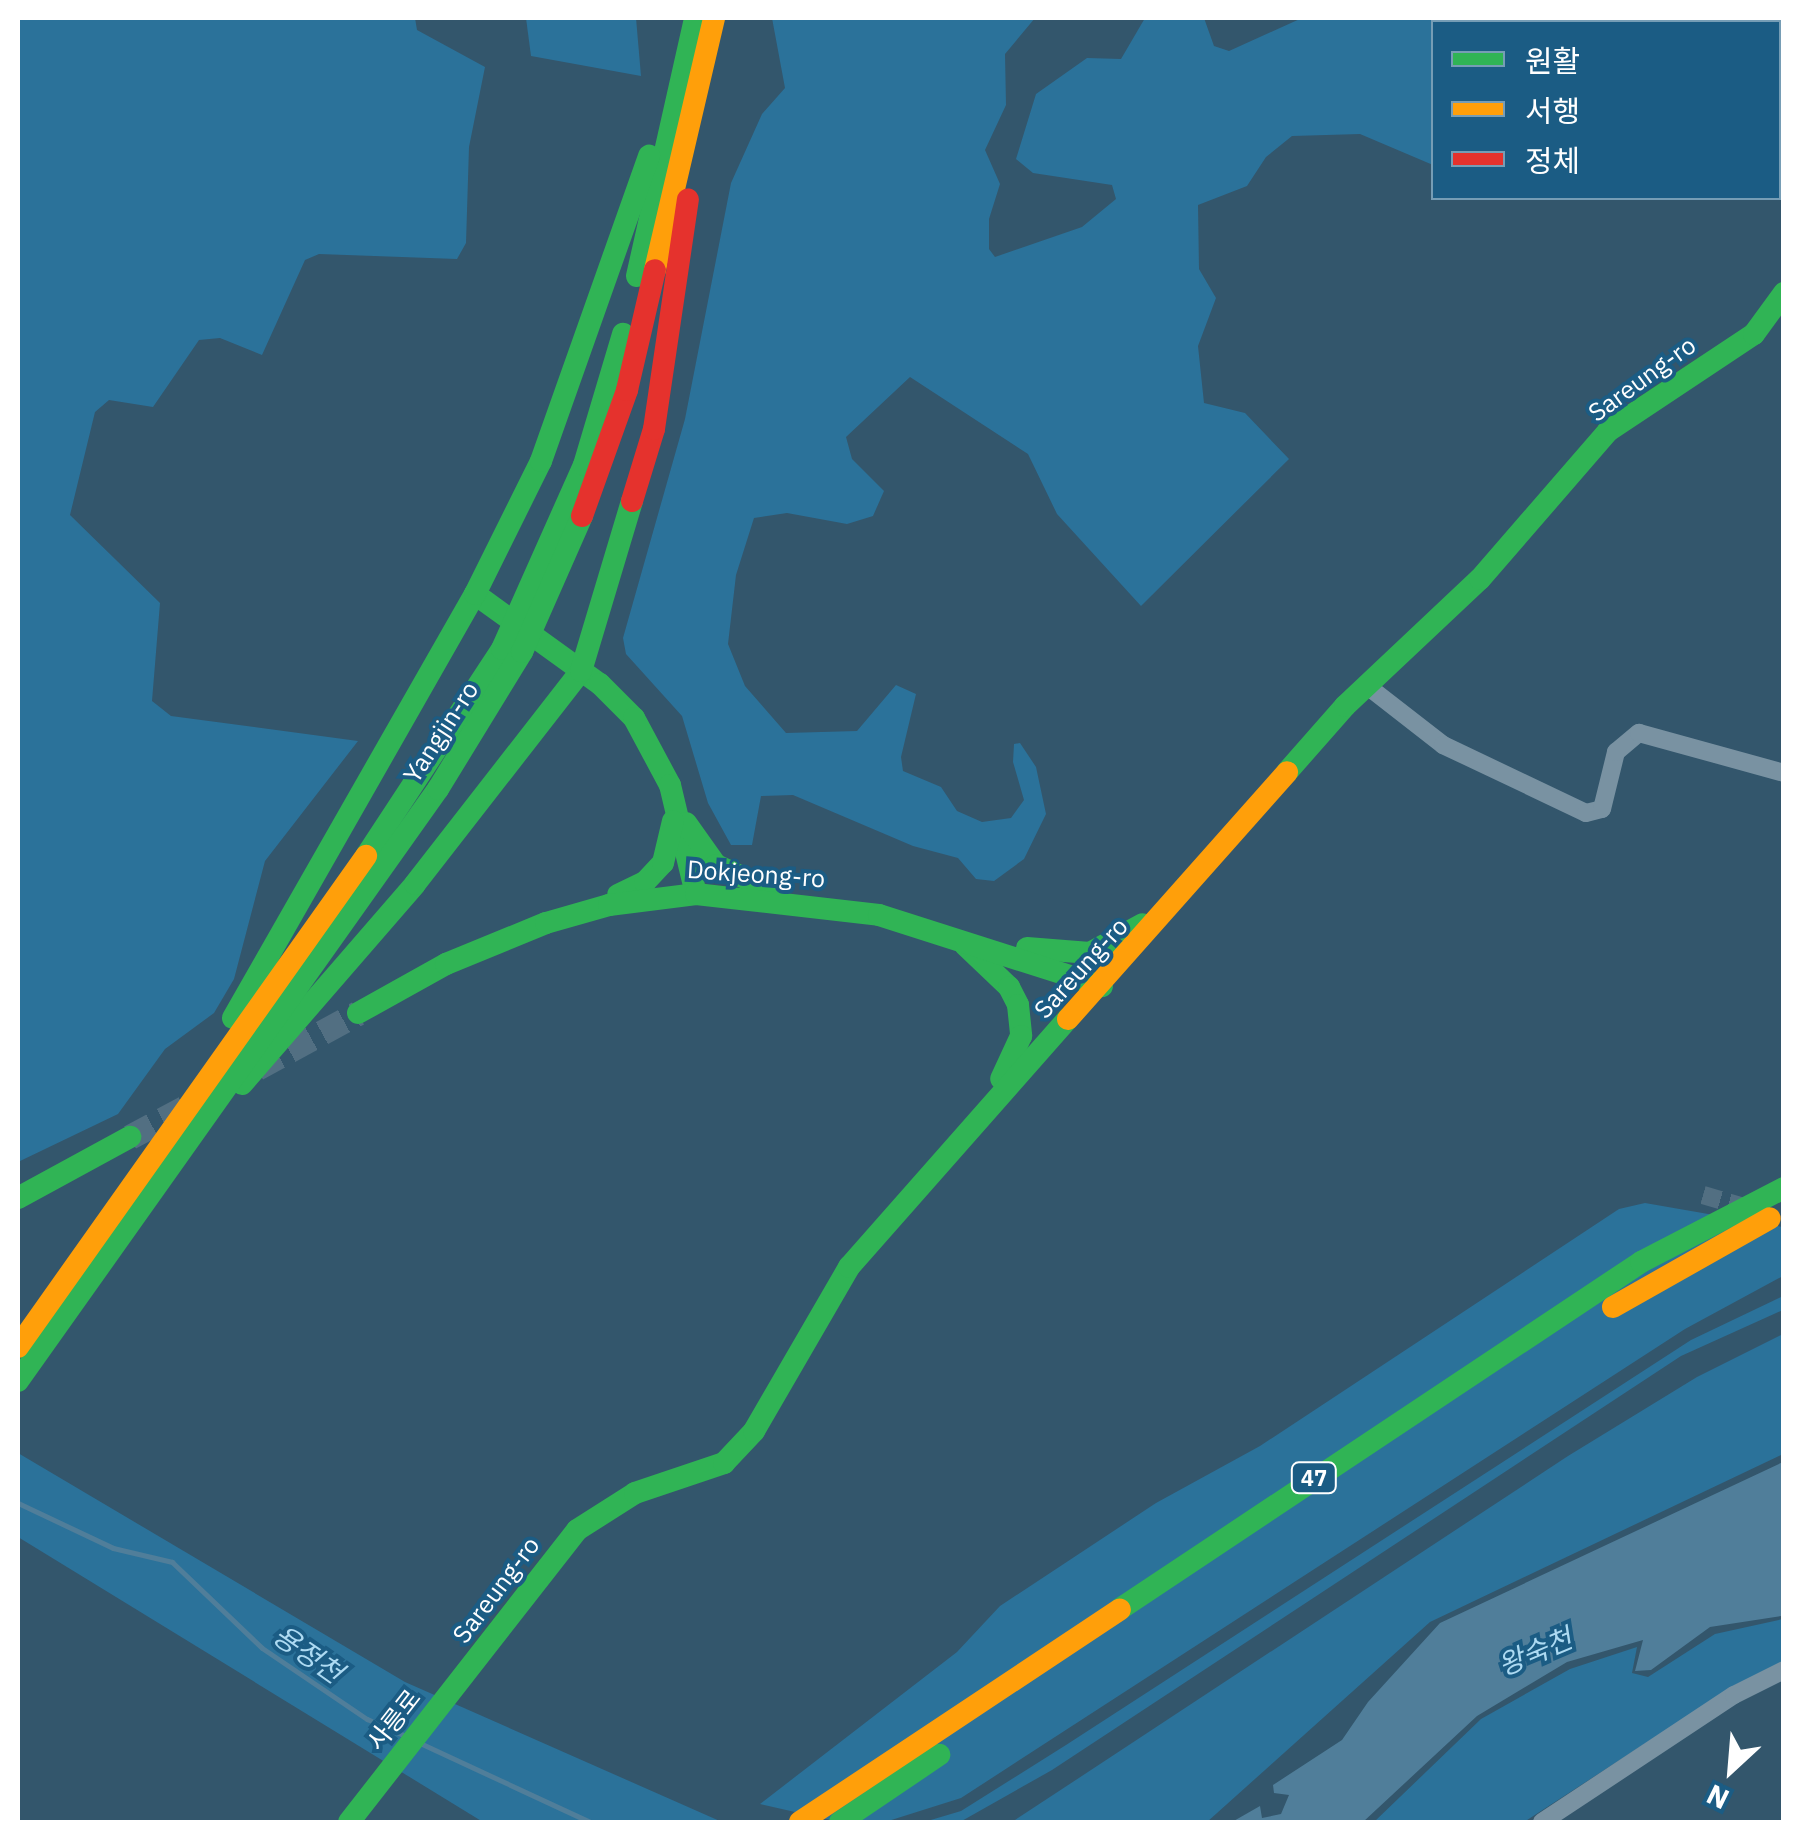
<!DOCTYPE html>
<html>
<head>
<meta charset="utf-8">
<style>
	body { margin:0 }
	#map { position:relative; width:1801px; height:1840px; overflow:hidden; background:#33566c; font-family:"IBM Plex Sans","Noto Sans KR",sans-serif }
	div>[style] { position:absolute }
	.green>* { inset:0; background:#2b729a }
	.water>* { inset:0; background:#507e9a }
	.stream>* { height:5px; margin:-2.5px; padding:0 2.5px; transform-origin:2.5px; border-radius:2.5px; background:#507e9a }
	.street-tunnel>* { height:18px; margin-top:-9px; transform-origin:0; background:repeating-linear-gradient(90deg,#526f82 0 18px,transparent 0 27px) }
	.secondary-tunnel>* { height:25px; margin-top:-12.5px; transform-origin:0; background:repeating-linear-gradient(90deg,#526f82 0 25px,transparent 0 37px) }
	.street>* { height:18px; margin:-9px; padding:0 9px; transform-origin:9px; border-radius:9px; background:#7992a2 }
	.fast>* { height:22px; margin:-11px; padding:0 11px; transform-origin:11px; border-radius:11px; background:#30b455 }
	.slow>* { height:22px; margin:-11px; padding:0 11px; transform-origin:11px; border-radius:11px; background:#ff9f0a }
	.jam>* { height:22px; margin:-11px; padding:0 11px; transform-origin:11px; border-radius:11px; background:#e5322d }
	span { translate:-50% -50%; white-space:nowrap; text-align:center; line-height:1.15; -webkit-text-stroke:8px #1b5c84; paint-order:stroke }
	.shield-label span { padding:2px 8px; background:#1b5c84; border:2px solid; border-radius:8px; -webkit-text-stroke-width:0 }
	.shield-label { font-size:22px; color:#fff; font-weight:700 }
	.street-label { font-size:25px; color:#fff }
	.water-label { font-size:28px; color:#addaf2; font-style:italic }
	.frame { position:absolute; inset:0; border:20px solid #fff; pointer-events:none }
	.legend { position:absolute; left:1431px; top:20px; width:350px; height:180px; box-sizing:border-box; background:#1b5c84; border:2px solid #769db5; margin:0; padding:12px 18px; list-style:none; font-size:30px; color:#fff }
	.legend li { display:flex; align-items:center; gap:20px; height:50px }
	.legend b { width:50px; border:2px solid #769db5 }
	.north { position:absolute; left:1681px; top:1720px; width:100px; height:100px; -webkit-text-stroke:8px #1b5c84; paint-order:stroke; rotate:206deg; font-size:28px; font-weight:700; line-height:40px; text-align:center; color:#fff }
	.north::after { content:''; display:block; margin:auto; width:35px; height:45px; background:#fff; clip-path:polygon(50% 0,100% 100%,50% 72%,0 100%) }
</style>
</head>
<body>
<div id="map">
	<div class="green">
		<div style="clip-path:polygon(18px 18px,415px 18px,417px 30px,485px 67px,469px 147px,466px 243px,457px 259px,319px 254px,305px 260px,262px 355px,220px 338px,199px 340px,153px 407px,109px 400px,95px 412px,70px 515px,160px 603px,152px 701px,171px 716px,358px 741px,265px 861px,234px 979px,214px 1013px,165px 1049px,118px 1114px,18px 1162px)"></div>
		<div style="clip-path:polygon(526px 18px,636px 18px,641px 76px,531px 56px)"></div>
		<div style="clip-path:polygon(772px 18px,1035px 18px,1005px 54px,1006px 105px,985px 150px,1000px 184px,989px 219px,989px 249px,995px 257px,1082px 227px,1116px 199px,1112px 185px,1033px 173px,1016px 159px,1036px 94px,1087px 58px,1121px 59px,1145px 18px,1204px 18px,1214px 46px,1229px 51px,1302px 18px,1571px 18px,1434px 22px,1433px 165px,1360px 134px,1292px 136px,1266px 157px,1247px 186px,1198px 205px,1199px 269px,1216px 298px,1198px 346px,1204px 403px,1245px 413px,1289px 459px,1141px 606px,1057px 514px,1028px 454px,910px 377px,846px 437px,852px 459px,884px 491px,873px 516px,847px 524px,787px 513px,754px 518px,736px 575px,728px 644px,745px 686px,786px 733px,857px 731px,896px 685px,916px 694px,901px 757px,903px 771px,941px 787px,957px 811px,982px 822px,1011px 818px,1024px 800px,1013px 762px,1014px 744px,1020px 743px,1036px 767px,1046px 814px,1024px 859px,994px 881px,976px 879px,958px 858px,913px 846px,793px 795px,761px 796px,752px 845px,731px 845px,708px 803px,682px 716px,626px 654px,623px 638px,685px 419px,731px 183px,762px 114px,785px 88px)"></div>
		<div style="clip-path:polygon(1645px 1203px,1783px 1227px,1783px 1276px,1685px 1329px,961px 1798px,885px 1822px,839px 1822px,760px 1804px,957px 1652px,1000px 1606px,1156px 1503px,1260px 1446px,1619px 1209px)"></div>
		<div style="clip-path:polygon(1783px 1296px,1783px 1310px,1681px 1356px,1052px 1770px,960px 1822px,924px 1822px,961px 1811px,1066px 1745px,1691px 1340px)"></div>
		<div style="clip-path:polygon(1783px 1334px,1783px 1454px,1430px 1622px,1207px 1822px,1012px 1822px,1568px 1456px,1697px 1377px)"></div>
		<div style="clip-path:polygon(18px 1453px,405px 1682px,722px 1822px,483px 1822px,18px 1537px)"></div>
		<div style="clip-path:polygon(1783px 1619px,1783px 1666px,1737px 1684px,1524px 1822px,1374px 1822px,1481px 1719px,1570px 1669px,1637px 1647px,1632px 1673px,1648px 1677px,1715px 1634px)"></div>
	</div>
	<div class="water">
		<div style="clip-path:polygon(1783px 1462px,1781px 1616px,1710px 1627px,1651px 1670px,1635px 1671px,1643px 1640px,1567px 1662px,1477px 1716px,1363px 1822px,1232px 1822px,1260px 1806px,1262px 1818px,1281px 1814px,1289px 1795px,1274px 1793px,1273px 1785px,1342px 1740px,1368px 1702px,1440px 1623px)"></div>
	</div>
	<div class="stream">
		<div style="left:18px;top:1503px;width:105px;rotate:25.3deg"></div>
		<div style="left:113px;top:1548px;width:61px;rotate:13.3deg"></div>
		<div style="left:172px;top:1562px;width:124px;rotate:43.7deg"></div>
		<div style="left:262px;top:1648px;width:127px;rotate:34.1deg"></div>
		<div style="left:367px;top:1719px;width:45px;rotate:23.7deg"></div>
		<div style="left:422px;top:1744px;width:185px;rotate:24.9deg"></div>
	</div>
	<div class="street-tunnel">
		<div style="left:1703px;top:1195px;width:43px;rotate:16.3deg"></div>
	</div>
	<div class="secondary-tunnel">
		<div style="left:257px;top:1068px;width:115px;rotate:-28.6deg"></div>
		<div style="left:130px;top:1137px;width:70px;rotate:-28deg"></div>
	</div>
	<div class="street">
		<div style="left:1366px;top:685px;width:98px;rotate:37.9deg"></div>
		<div style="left:1443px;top:745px;width:158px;rotate:25.4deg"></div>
		<div style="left:1586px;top:813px;width:16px;rotate:-14deg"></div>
		<div style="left:1602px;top:809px;width:59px;rotate:-76.2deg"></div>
		<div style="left:1616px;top:752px;width:30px;rotate:-40deg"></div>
		<div style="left:1639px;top:733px;width:150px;rotate:15.4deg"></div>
		<div style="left:1542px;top:1822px;width:230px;rotate:-33.5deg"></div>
		<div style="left:1734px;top:1695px;width:56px;rotate:-26.6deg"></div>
	</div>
	<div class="fast">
		<div style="left:637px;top:276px;width:264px;rotate:-77.3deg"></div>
		<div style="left:475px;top:594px;width:154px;rotate:35.8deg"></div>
		<div style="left:600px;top:684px;width:48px;rotate:45deg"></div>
		<div style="left:634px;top:718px;width:76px;rotate:61.8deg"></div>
		<div style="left:670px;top:785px;width:112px;rotate:76.6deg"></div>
		<div style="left:1287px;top:772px;width:88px;rotate:-48.7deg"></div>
		<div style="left:1345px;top:706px;width:185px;rotate:-43.3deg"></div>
		<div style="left:1480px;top:579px;width:196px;rotate:-49.1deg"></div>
		<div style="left:1608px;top:431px;width:175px;rotate:-33.6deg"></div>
		<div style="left:1754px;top:334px;width:51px;rotate:-53.8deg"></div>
		<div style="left:686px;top:823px;width:52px;rotate:54.5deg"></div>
		<div style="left:716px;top:865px;width:58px;rotate:24.4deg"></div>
		<div style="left:366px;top:856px;width:248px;rotate:-56.7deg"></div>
		<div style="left:502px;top:649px;width:201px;rotate:-66deg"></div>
		<div style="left:584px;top:465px;width:137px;rotate:-73.4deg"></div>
		<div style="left:618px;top:895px;width:30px;rotate:-26deg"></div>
		<div style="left:645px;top:882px;width:26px;rotate:-47deg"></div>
		<div style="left:663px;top:863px;width:43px;rotate:-76.6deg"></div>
		<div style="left:965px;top:945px;width:61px;rotate:43.7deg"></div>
		<div style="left:1009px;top:987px;width:20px;rotate:63deg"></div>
		<div style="left:1018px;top:1005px;width:31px;rotate:84deg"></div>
		<div style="left:1021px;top:1036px;width:47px;rotate:114.9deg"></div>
		<div style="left:1027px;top:948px;width:63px;rotate:4.5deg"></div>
		<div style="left:1090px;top:953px;width:60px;rotate:-28.7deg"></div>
		<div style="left:358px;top:1013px;width:101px;rotate:-29.1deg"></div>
		<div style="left:446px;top:964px;width:108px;rotate:-22.3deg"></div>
		<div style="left:546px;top:923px;width:66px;rotate:-15.9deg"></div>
		<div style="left:609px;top:905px;width:88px;rotate:-7.2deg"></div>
		<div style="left:696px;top:894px;width:184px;rotate:6.5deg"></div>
		<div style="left:879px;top:915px;width:234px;rotate:17.7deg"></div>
		<div style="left:233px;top:1018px;width:488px;rotate:-60.3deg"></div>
		<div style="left:475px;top:594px;width:148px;rotate:-63.6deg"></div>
		<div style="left:541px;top:461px;width:324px;rotate:-70.5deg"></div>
		<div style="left:242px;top:1084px;width:264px;rotate:-49.1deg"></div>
		<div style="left:415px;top:884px;width:270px;rotate:-52.1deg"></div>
		<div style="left:581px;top:671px;width:177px;rotate:-73.3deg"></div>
		<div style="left:18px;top:1198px;width:128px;rotate:-28.6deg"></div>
		<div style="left:18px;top:1381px;width:726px;rotate:-54.65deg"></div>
		<div style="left:438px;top:789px;width:161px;rotate:-58.5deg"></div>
		<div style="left:522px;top:652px;width:149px;rotate:-66.2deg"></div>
		<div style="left:1120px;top:1609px;width:626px;rotate:-33.66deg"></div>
		<div style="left:1641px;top:1262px;width:161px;rotate:-27.4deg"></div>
		<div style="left:349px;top:1822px;width:370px;rotate:-52deg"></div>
		<div style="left:577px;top:1530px;width:69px;rotate:-32.5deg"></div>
		<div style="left:635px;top:1493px;width:94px;rotate:-18.6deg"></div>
		<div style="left:724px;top:1463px;width:44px;rotate:-46.8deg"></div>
		<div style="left:754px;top:1431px;width:190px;rotate:-59.9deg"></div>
		<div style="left:849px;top:1267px;width:331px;rotate:-48.6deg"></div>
		<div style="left:840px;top:1822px;width:120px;rotate:-34.1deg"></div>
	</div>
	<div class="slow">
		<div style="left:655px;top:270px;width:259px;rotate:-76.8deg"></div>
		<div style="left:1068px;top:1019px;width:330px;rotate:-48.4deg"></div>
		<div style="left:1613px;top:1307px;width:180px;rotate:-29.5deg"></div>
		<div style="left:18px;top:1347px;width:602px;rotate:-54.67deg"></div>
		<div style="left:800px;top:1822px;width:384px;rotate:-33.6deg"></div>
	</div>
	<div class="jam">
		<div style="left:632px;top:501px;width:75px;rotate:-73deg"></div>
		<div style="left:654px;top:429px;width:232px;rotate:-81.6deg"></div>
		<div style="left:582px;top:516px;width:134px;rotate:-70.3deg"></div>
		<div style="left:627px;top:390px;width:123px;rotate:-76.9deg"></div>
	</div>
	<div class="shield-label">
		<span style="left:1314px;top:1478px">47</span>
	</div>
	<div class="street-label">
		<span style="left:1642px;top:379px;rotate:-36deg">Sareung-ro</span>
		<span style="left:441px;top:732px;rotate:-57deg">Yangjin-ro</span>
		<span style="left:756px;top:874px;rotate:4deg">Dokjeong-ro</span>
		<span style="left:1081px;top:968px;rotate:-48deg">Sareung-ro</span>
		<span style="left:496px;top:1590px;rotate:-53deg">Sareung-ro</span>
		<span style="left:394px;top:1720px;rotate:-52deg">사릉로</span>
	</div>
	<div class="water-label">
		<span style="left:1535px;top:1652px;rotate:-23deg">왕숙천</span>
		<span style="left:308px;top:1654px;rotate:35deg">용정천</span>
	</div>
	<div class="frame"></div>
	<ul class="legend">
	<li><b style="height:12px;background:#30b455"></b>원활</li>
	<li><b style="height:12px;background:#ff9f0a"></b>서행</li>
	<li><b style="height:12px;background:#e5322d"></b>정체</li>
	</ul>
	<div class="north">N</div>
</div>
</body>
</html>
